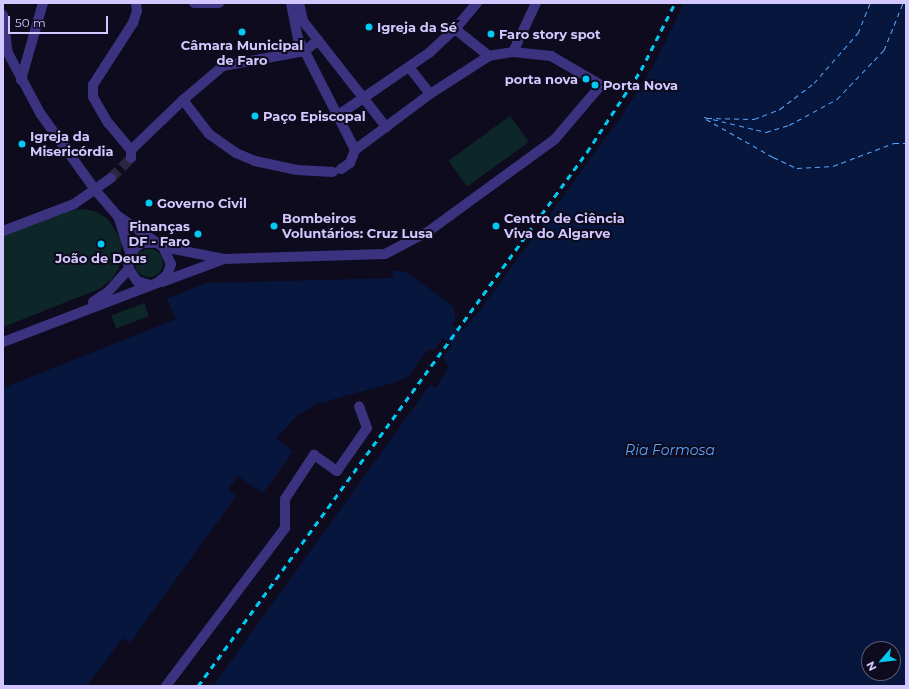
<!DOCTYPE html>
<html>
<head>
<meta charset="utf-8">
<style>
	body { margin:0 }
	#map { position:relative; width:909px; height:689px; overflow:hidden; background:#0f0b1e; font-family:Montserrat,sans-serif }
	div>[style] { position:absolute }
	.green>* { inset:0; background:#0d2728; transform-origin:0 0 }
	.round { border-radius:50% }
	.water>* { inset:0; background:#06163c }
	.ferry>* { height:1px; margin-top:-0.5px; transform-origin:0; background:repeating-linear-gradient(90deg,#56a5ff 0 5px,transparent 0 9px) }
	.minor-tunnel>* { height:10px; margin-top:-5px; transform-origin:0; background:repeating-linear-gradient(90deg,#2c2740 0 10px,transparent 0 15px) }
	.minor>* { height:10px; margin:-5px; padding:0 5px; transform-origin:5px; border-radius:5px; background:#3b3380 }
	.rail>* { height:3px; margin-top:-1.5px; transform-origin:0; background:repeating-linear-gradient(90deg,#00caf3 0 6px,transparent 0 11px) }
	.dots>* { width:11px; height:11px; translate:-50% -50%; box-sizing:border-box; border:2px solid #0f0b1e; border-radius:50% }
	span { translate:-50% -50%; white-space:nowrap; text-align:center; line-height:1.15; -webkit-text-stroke:4px #0f0b1e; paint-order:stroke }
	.poi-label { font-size:13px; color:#d2c8ff; font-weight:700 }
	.left { translate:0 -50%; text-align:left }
	.right { translate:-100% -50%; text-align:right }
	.water-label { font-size:14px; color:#56a5ff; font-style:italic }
	.frame { position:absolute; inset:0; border:4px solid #d2c8ff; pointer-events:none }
	.north { position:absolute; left:861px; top:641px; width:40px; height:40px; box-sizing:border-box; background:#0f0b1e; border:1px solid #5d5778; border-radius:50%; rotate:242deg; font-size:11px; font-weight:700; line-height:16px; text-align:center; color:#d2c8ff }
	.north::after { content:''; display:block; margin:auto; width:14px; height:18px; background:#00caf3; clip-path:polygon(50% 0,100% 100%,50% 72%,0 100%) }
	.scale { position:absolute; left:8px; top:16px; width:100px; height:18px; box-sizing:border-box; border:2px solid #d2c8ff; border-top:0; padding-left:5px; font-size:12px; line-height:14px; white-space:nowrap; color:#d2c8ff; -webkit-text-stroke:3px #0f0b1e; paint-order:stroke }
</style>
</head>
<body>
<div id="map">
	<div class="green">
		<div style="left:510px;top:116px;width:32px;height:76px;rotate:54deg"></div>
		<div style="clip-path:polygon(83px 209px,94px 211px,107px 218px,122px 241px,119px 268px,111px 280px,99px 289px,3px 327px,3px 235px,69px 210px)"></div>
		<div class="round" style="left:135px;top:249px;width:28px;height:28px"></div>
		<div style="left:144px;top:303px;width:14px;height:35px;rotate:69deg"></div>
	</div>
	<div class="water">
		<div style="clip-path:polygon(evenodd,684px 3px,906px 3px,906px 686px,213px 686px,430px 385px,436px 388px,445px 373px,448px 366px,443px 357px,452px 345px,443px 338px,434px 350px,428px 350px,424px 354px,409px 376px,397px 382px,316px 404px,297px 416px,276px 438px,293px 452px,263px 493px,238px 476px,228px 490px,236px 496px,130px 643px,123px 638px,87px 686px,3px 686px,3px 388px,176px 319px,167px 299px,205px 283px,394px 278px,393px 270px,406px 272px,453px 306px,456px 320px,452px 325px,461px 331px,478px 313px,623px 114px,657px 59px,684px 3px,869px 649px,893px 649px,893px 673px,869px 673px,869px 649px)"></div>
	</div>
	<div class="ferry">
		<div style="left:704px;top:117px;width:64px;rotate:13.6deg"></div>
		<div style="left:766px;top:132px;width:24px;rotate:-17deg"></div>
		<div style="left:789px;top:125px;width:55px;rotate:-28.4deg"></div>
		<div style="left:837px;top:99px;width:68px;rotate:-46.2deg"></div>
		<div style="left:884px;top:50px;width:51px;rotate:-68deg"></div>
		<div style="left:707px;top:118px;width:47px;rotate:1.2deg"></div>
		<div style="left:754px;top:119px;width:28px;rotate:-21deg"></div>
		<div style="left:780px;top:109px;width:43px;rotate:-37.4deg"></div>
		<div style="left:814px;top:83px;width:67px;rotate:-48.7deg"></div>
		<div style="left:858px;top:33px;width:32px;rotate:-68deg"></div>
		<div style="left:706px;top:119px;width:77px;rotate:29.6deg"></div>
		<div style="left:773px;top:157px;width:26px;rotate:25deg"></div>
		<div style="left:797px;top:168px;width:36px;rotate:-3deg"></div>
		<div style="left:833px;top:166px;width:65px;rotate:-20.7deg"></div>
		<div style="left:894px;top:143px;width:12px"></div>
	</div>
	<div class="minor-tunnel">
		<div style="left:111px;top:178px;width:28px;rotate:-45deg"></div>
	</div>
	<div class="minor">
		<div style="left:194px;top:3px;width:25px"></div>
		<div style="left:291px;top:3px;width:36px;rotate:79deg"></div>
		<div style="left:298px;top:38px;width:126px;rotate:63deg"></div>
		<div style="left:299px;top:3px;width:18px;rotate:77deg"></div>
		<div style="left:303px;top:21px;width:135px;rotate:51.9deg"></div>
		<div style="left:3px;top:15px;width:38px;rotate:83deg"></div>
		<div style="left:8px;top:53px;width:68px;rotate:61.9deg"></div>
		<div style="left:40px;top:113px;width:96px;rotate:54.3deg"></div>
		<div style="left:96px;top:191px;width:33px;rotate:49deg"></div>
		<div style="left:118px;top:216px;width:55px;rotate:34.6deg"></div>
		<div style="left:163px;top:247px;width:19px;rotate:65deg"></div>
		<div style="left:171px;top:264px;width:12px;rotate:110deg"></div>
		<div style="left:167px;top:275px;width:13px;rotate:141deg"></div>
		<div style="left:157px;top:283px;width:165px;rotate:159deg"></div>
		<div style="left:455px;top:29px;width:43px;rotate:38.5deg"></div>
		<div style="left:513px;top:52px;width:54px;rotate:-64.9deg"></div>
		<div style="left:409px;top:67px;width:34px;rotate:52deg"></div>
		<div style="left:21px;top:80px;width:80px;rotate:-74.1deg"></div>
		<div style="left:183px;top:100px;width:43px;rotate:52.6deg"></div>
		<div style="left:209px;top:134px;width:33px;rotate:35deg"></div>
		<div style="left:236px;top:153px;width:21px;rotate:23deg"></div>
		<div style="left:255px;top:161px;width:43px;rotate:12.1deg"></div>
		<div style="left:297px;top:170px;width:36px;rotate:3deg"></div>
		<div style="left:337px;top:116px;width:112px;rotate:-34.4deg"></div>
		<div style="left:429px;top:53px;width:35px;rotate:-43deg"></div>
		<div style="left:455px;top:29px;width:34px;rotate:-50deg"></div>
		<div style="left:131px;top:150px;width:35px;rotate:-130deg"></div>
		<div style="left:108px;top:123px;width:30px;rotate:-120deg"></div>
		<div style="left:93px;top:97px;width:12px;rotate:-90deg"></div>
		<div style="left:93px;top:85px;width:74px;rotate:-57.2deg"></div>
		<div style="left:133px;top:23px;width:13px;rotate:-72deg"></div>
		<div style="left:137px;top:11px;width:8px;rotate:-97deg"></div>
		<div style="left:131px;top:158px;width:8px;rotate:-90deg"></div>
		<div style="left:131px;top:150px;width:72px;rotate:-43.9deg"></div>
		<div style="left:183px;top:100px;width:52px;rotate:-40.4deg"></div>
		<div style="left:223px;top:66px;width:83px;rotate:-10.4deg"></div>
		<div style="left:305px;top:51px;width:17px;rotate:-40deg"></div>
		<div style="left:341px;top:169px;width:11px;rotate:-34deg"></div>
		<div style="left:350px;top:163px;width:14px;rotate:-69deg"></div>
		<div style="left:118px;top:216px;width:40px;rotate:72deg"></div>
		<div style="left:3px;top:231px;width:76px;rotate:-20.8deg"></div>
		<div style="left:74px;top:204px;width:45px;rotate:-35.1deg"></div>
		<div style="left:163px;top:247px;width:62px;rotate:11.1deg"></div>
		<div style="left:224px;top:259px;width:161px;rotate:-1.8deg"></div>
		<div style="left:385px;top:254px;width:50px;rotate:-27.6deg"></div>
		<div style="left:429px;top:231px;width:156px;rotate:-36.1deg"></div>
		<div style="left:555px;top:139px;width:71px;rotate:-49.6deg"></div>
		<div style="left:601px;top:85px;width:58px;rotate:-149.9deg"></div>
		<div style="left:551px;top:56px;width:38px;rotate:-174deg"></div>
		<div style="left:513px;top:52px;width:24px;rotate:171deg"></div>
		<div style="left:489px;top:56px;width:70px;rotate:147.2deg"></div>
		<div style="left:430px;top:94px;width:94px;rotate:143.3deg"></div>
		<div style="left:162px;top:282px;width:66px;rotate:-20.4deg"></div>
		<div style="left:150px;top:285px;width:14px;rotate:-163deg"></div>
		<div style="left:137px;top:281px;width:14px;rotate:-124deg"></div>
		<div style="left:129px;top:269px;width:7px;rotate:-98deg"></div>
		<div style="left:128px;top:262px;width:16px;rotate:-63deg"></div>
		<div style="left:135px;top:248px;width:9px;rotate:-36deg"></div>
		<div style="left:142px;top:243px;width:15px"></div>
		<div style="left:93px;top:302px;width:18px;rotate:-34deg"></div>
		<div style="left:108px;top:292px;width:31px;rotate:-48deg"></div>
		<div style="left:166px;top:686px;width:198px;rotate:-53deg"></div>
		<div style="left:285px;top:528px;width:29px;rotate:-90deg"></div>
		<div style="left:285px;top:499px;width:53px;rotate:-56.6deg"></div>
		<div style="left:314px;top:455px;width:28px;rotate:35deg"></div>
		<div style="left:337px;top:471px;width:52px;rotate:-55.1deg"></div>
		<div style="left:367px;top:428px;width:23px;rotate:-110deg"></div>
	</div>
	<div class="rail">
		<div style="left:198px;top:686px;width:661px;rotate:-53.93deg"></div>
		<div style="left:587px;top:152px;width:98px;rotate:-56.6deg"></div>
		<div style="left:641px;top:70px;width:75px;rotate:-63.1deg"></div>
	</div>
	<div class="dots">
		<div style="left:369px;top:27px;background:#00caf3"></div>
		<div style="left:242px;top:32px;background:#00caf3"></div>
		<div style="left:491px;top:34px;background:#00caf3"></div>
		<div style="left:586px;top:79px;background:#00caf3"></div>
		<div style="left:595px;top:85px;background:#00caf3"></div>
		<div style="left:255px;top:116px;background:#00caf3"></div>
		<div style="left:22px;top:144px;background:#00caf3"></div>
		<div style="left:149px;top:203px;background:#00caf3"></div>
		<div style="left:274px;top:226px;background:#00caf3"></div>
		<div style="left:496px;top:226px;background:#00caf3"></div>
		<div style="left:198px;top:234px;background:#00caf3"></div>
		<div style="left:101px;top:244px;background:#00caf3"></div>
	</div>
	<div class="poi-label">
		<span class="left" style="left:377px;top:27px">Igreja da Sé</span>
		<span class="left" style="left:499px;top:34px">Faro story spot</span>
		<span style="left:242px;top:53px">Câmara Municipal<br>de Faro</span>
		<span class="right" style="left:578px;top:79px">porta nova</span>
		<span class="left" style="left:603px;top:85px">Porta Nova</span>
		<span class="left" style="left:263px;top:116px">Paço Episcopal</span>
		<span class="left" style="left:30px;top:144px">Igreja da<br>Misericórdia</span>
		<span class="left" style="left:157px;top:203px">Governo Civil</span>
		<span class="left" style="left:282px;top:226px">Bombeiros<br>Voluntários: Cruz Lusa</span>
		<span class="left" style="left:504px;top:226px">Centro de Ciência<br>Viva do Algarve</span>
		<span class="right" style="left:190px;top:234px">Finanças<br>DF - Faro</span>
		<span style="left:101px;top:258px">João de Deus</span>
	</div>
	<div class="water-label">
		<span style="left:670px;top:450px">Ria Formosa</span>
	</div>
	<div class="frame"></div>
	<div class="north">N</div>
	<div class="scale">50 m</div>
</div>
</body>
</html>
